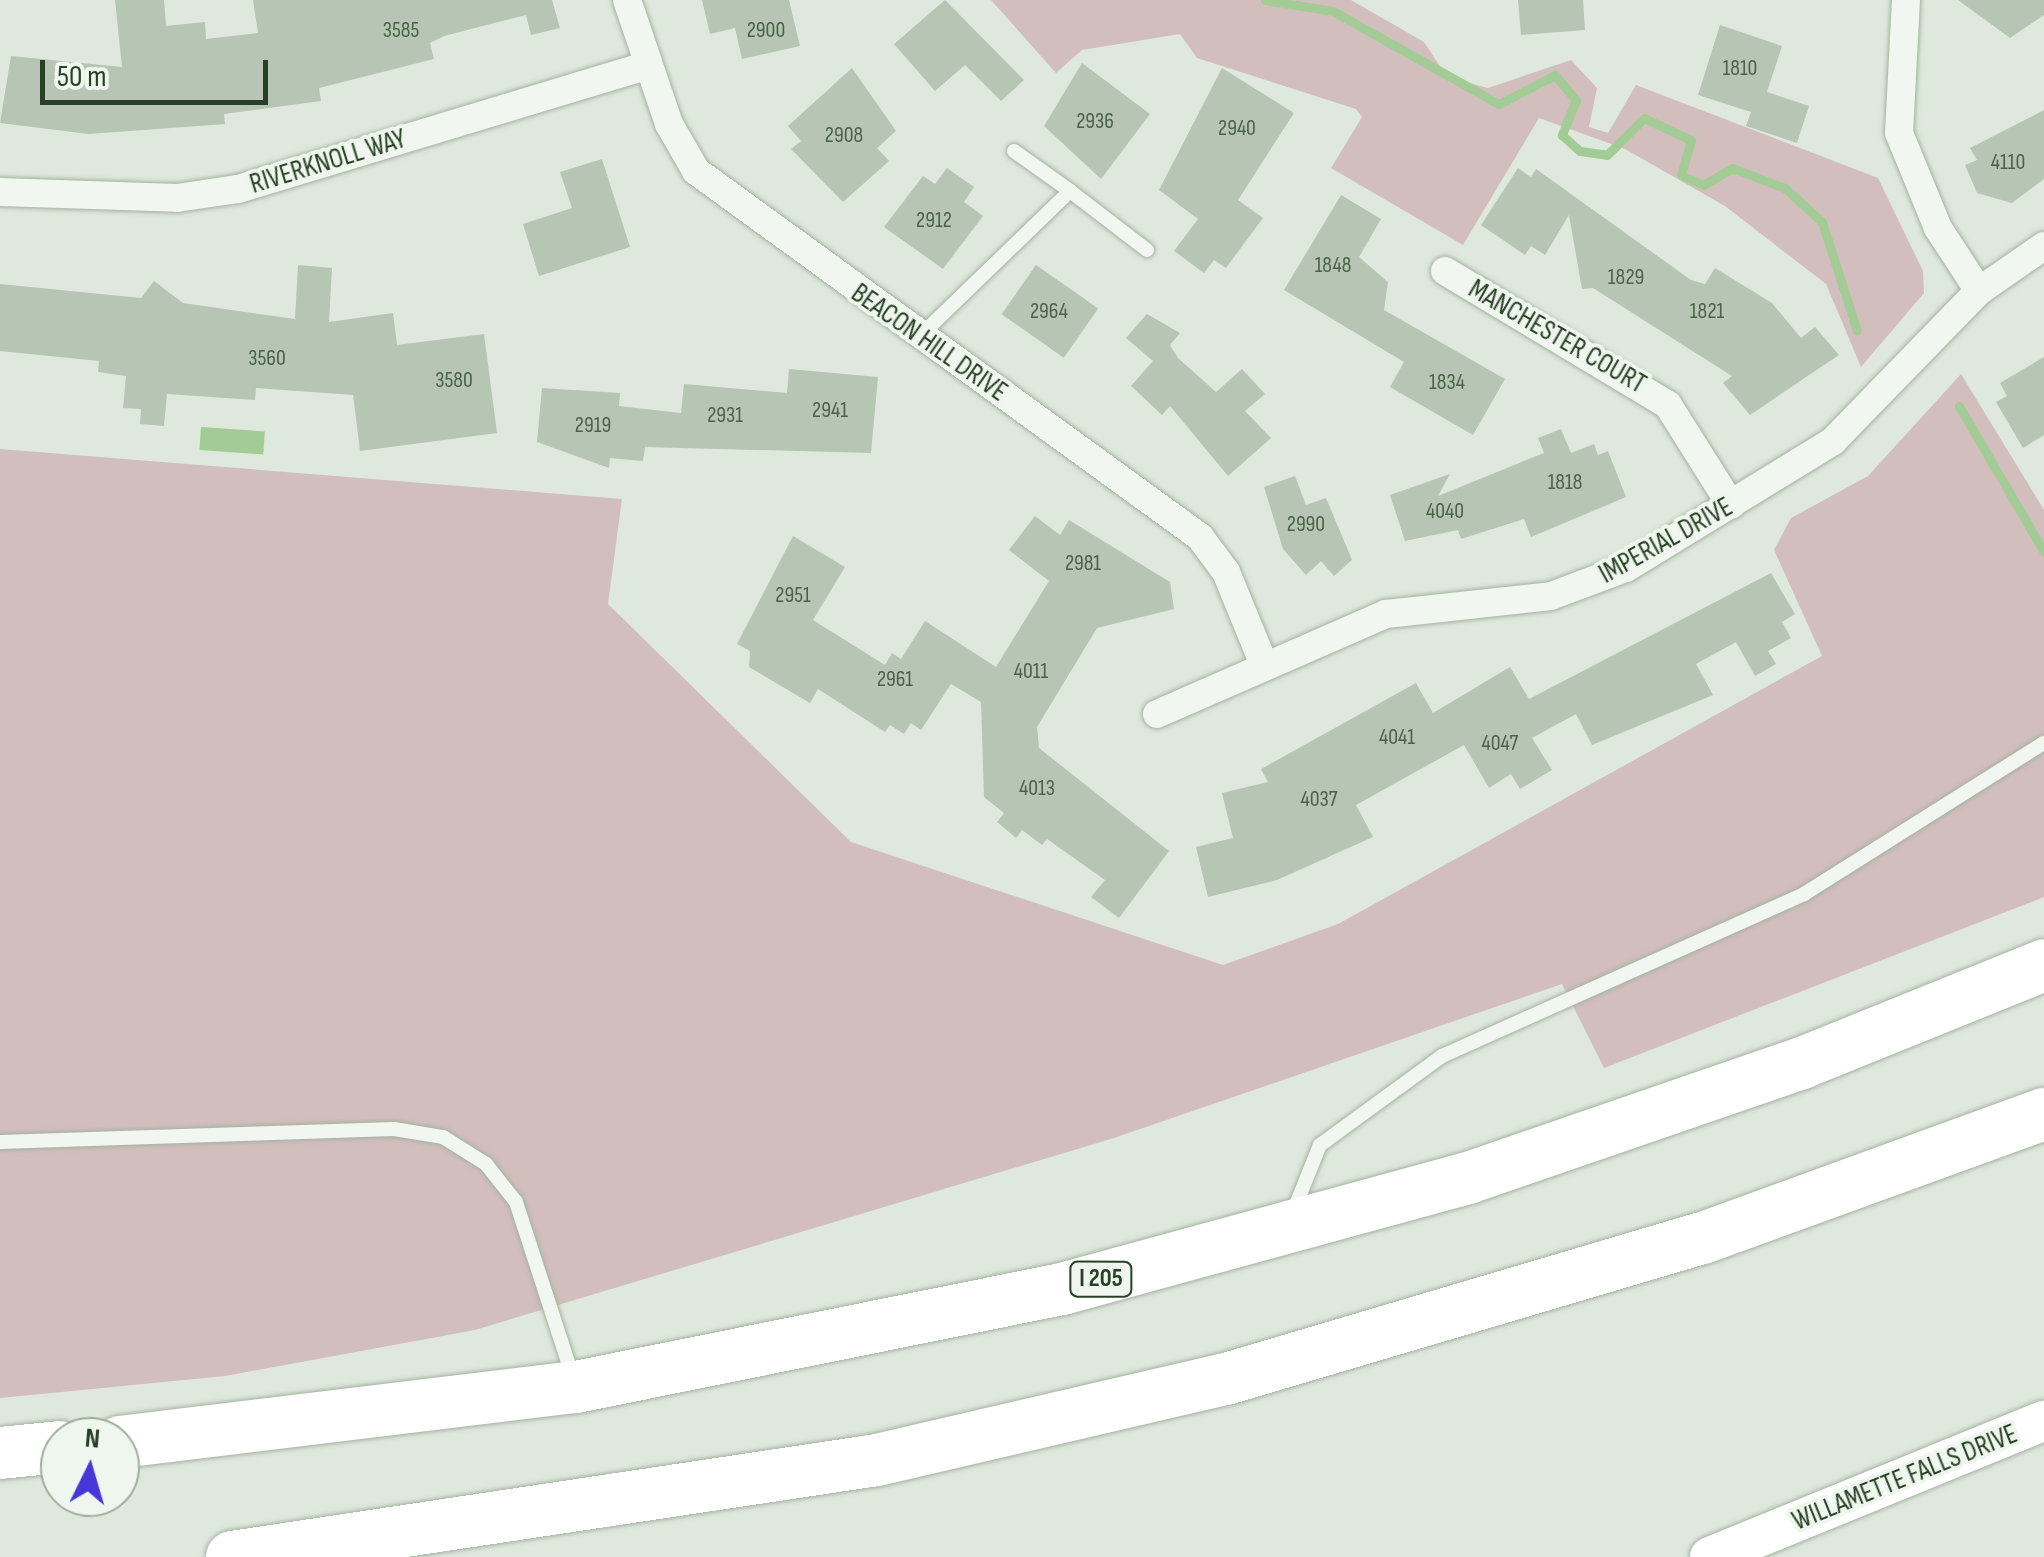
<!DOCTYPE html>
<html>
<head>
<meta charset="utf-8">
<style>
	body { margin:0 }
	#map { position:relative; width:2044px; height:1557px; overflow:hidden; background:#dfe8dd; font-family:"Sofia Sans Condensed",sans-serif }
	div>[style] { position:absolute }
	.green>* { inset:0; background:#d3bebe }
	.water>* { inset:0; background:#a2cb95; transform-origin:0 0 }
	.stream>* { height:9px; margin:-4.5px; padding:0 4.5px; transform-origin:4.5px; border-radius:4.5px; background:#a2cb95 }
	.building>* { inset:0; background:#b6c5b4; transform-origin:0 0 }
	.roads { filter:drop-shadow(0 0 2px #a4b2a2) drop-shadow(0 0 2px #a4b2a2) }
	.lane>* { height:14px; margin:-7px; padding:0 7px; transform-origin:7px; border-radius:7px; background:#f1f6f0 }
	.street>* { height:28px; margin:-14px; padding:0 14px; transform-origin:14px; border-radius:14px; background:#f1f6f0 }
	.secondary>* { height:40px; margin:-20px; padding:0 20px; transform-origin:20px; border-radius:20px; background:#fff }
	.highway>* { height:52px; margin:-26px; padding:0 26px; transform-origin:26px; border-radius:26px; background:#fff }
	span { translate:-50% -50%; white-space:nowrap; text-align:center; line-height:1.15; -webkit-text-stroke:8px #eef6ed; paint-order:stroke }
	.number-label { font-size:22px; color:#4c6149 }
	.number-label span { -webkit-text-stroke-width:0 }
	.shield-label span { padding:2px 8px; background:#eef6ed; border:2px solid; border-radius:8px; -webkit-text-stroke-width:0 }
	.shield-label { font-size:25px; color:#284025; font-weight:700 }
	.street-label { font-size:28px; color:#284025 }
	.north { position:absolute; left:40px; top:1417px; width:100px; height:100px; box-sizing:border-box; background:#eef6ed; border:2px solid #9fad9d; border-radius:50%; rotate:5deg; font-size:28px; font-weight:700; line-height:40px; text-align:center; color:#284025 }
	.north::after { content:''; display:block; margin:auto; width:35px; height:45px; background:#4737d8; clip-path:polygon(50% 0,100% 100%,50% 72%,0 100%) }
	.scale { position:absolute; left:40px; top:60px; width:228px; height:45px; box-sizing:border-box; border:5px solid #284025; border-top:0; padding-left:12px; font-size:30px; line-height:35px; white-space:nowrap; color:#284025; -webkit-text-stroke:8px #eef6ed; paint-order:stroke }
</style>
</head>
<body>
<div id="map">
	<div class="green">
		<div style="clip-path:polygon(991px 0,1351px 0,1424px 42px,1447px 77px,1488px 88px,1571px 60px,1597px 88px,1589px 127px,1608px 133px,1636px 85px,1878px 178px,1923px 271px,1924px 293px,1861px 367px,1826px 284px,1725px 206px,1625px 149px,1539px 118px,1463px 245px,1331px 168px,1362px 117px,1356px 109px,1197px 58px,1180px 34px,1082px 50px,1056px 73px)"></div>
		<div style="clip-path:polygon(1961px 374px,2044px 510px,2044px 897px,1604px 1068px,1562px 984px,1114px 1138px,475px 1330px,225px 1376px,0 1398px,0 449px,622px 499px,608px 604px,851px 842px,1223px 965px,1338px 924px,1822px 656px,1774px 550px,1791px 518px,1868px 476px)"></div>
	</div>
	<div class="water">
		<div style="left:201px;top:427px;width:64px;height:23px;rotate:4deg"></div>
	</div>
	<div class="stream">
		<div style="left:1265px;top:0;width:69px;rotate:9.2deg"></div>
		<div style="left:1333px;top:11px;width:190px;rotate:29.3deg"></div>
		<div style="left:1499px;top:104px;width:63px;rotate:-27.4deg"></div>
		<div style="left:1555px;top:75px;width:33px;rotate:50deg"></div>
		<div style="left:1576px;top:100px;width:38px;rotate:112deg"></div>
		<div style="left:1562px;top:135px;width:24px;rotate:42deg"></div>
		<div style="left:1580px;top:151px;width:27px;rotate:8deg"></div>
		<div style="left:1607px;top:155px;width:52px;rotate:-45deg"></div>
		<div style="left:1644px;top:118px;width:52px;rotate:25.1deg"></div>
		<div style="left:1691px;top:140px;width:36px;rotate:106deg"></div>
		<div style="left:1681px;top:175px;width:24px;rotate:24deg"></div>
		<div style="left:1703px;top:185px;width:34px;rotate:-30deg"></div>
		<div style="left:1732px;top:168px;width:57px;rotate:20.7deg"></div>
		<div style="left:1785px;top:188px;width:50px;rotate:42.6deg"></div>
		<div style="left:1822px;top:222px;width:114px;rotate:72.2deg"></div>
		<div style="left:1959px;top:406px;width:169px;rotate:59.8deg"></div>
	</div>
	<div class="building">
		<div style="clip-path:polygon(115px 0,164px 0,166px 26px,205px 22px,206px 39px,258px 33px,253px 0,552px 0,560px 28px,531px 35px,526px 15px,444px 36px,430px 43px,434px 59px,319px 88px,321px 101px,224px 114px,225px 124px,89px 134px,0 123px,11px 56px,122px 67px)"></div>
		<div style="clip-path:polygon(702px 0,789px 0,800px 46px,742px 59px,735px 28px,710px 34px)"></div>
		<div style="clip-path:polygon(945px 0,1024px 80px,1001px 101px,965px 65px,935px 91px,894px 44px)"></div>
		<div style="clip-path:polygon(1518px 0,1583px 0,1585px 30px,1521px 35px)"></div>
		<div style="clip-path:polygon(1958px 0,2044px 0,2044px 15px,2010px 38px)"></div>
		<div style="clip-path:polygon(1720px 25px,1782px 46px,1767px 92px,1809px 106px,1797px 143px,1746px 126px,1751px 112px,1698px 95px)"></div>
		<div style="clip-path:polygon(1082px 63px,1150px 114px,1101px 179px,1044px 126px)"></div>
		<div style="clip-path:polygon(852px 68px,896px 131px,877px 148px,889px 161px,843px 202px,791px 149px,801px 141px,788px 126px)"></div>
		<div style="clip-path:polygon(1222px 68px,1294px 113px,1238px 200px,1263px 218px,1226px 268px,1214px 260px,1204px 273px,1174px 251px,1198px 219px,1159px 190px)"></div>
		<div style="clip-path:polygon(2044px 110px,2044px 179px,2012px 203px,1977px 193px,1965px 165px,1977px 160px,1970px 148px)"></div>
		<div style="clip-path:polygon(602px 159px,630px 247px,539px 276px,523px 224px,572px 208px,560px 172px)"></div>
		<div style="clip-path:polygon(947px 168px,974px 187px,964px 202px,983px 216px,943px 269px,884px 227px,923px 176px,935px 184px)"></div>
		<div style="clip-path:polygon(1518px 168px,1531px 177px,1536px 169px,1691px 280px,1705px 284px,1715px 268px,1772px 303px,1801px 338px,1815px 327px,1839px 355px,1750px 415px,1723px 383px,1732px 376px,1593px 288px,1582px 289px,1569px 215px,1545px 255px,1531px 246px,1525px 255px,1481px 225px)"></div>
		<div style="clip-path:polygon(1341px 195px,1381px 219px,1359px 257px,1388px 282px,1384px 310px,1505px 379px,1473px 435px,1390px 387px,1404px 362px,1284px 290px)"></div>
		<div style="clip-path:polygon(298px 265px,332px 268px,329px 322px,393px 313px,397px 345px,484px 334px,497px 433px,360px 451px,353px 395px,256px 388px,255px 400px,167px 394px,164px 426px,140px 424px,141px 409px,123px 408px,126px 376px,98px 372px,99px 361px,0 351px,0 284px,141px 298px,154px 281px,183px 303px,295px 319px)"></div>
		<div style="left:1036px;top:265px;width:76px;height:60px;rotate:35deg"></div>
		<div style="clip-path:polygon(1147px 314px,1180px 333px,1170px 345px,1178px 358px,1216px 392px,1242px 369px,1265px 394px,1245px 411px,1271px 438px,1228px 476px,1170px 406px,1162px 415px,1131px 386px,1153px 361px,1126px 338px)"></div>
		<div style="clip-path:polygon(2044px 357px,2044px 435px,2023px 448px,1996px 402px,2007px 396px,2000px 383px)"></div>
		<div style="clip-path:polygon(789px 369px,878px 377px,871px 453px,645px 447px,643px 461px,610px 458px,609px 468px,537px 442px,542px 388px,620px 393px,619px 406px,681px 413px,684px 384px,787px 393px)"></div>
		<div style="clip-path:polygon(1561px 429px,1571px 453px,1594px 444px,1598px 455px,1608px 451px,1626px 497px,1531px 537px,1524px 519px,1461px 539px,1458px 530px,1405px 541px,1390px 495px,1450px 474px,1438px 496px,1544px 453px,1538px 438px)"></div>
		<div style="clip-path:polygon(1295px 476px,1306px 505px,1326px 498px,1352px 560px,1334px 576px,1321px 561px,1306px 575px,1283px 549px,1264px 487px)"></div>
		<div style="clip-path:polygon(1035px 516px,1060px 535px,1069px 520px,1170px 582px,1174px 609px,1097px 628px,1037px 727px,1039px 748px,1169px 851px,1119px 918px,1091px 897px,1105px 880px,1047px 839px,1042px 845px,1022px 830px,1016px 838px,997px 822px,1004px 813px,984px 797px,981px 702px,951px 684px,921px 730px,911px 723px,904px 734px,890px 725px,885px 732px,818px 689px,810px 703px,749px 667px,750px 651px,737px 644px,793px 536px,845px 567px,813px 620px,885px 665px,892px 653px,901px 659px,925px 621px,996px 667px,1049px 581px,1009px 550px)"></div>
		<div style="clip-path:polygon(1771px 573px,1795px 614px,1782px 622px,1791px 638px,1768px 651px,1776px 664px,1755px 676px,1736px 642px,1696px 664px,1713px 695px,1592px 745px,1576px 714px,1532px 738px,1552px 770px,1520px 789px,1511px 774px,1489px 788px,1464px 745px,1356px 805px,1373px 837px,1277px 880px,1208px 897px,1196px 847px,1233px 838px,1222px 793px,1268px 782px,1261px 769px,1416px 683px,1433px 713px,1510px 667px,1529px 699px)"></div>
	</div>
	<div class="roads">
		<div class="lane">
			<div style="left:1014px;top:151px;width:69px;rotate:35.5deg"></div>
			<div style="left:920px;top:336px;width:209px;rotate:-44deg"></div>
			<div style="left:1070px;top:191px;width:97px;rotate:37.5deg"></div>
			<div style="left:0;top:1142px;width:394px;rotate:-1.9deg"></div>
			<div style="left:394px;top:1129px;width:50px;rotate:9.3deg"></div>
			<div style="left:443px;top:1137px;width:51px;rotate:32.1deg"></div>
			<div style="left:486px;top:1164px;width:48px;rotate:51.7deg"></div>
			<div style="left:516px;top:1202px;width:184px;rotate:72deg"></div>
			<div style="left:1293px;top:1212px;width:72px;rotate:-68.1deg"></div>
			<div style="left:1320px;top:1145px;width:151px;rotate:-36.1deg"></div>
			<div style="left:1442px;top:1056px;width:397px;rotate:-24.1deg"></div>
			<div style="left:1804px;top:894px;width:284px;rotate:-32.2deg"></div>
		</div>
		<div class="street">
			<div style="left:627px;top:0;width:131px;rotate:71.3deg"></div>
			<div style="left:669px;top:124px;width:54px;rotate:60.1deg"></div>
			<div style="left:696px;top:171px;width:623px;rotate:35.99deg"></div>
			<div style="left:1200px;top:537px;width:44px;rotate:53.4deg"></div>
			<div style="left:1226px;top:572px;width:97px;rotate:67.7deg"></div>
			<div style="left:1906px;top:0;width:133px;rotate:93deg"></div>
			<div style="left:1899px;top:133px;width:103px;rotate:67.7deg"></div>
			<div style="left:1938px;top:228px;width:75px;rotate:56.9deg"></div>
			<div style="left:0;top:192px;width:177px;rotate:1.9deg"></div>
			<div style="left:177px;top:198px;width:62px;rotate:-8.4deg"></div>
			<div style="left:238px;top:189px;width:428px;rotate:-16.8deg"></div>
			<div style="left:1445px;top:271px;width:260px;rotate:31deg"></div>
			<div style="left:1668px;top:405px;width:118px;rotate:57.8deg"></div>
			<div style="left:1157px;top:714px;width:250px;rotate:-23.6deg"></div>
			<div style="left:1386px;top:614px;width:166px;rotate:-6.2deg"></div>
			<div style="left:1551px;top:596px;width:80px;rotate:-20.5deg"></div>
			<div style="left:1626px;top:568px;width:243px;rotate:-31.5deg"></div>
			<div style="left:1833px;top:441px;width:209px;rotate:-45.8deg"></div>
			<div style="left:1979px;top:291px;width:79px;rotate:-34.7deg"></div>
		</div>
		<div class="secondary">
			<div style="left:1710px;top:1557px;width:361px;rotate:-22.2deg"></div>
		</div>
		<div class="highway">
			<div style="left:120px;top:1442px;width:459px;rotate:-6.9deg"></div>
			<div style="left:576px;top:1387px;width:496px;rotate:-11.4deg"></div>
			<div style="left:1062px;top:1289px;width:421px;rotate:-15.3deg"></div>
			<div style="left:1468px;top:1178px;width:353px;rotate:-19deg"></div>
			<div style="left:1802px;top:1063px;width:261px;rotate:-22deg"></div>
			<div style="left:0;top:1453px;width:60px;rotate:-5.7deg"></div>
			<div style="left:232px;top:1557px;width:652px;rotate:-8.55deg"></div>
			<div style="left:877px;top:1460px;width:358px;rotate:-13.1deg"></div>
			<div style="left:1226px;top:1379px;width:497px;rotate:-16.5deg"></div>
			<div style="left:1703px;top:1238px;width:363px;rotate:-20deg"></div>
		</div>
	</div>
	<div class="number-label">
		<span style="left:401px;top:31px">3585</span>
		<span style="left:766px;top:31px">2900</span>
		<span style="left:1740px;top:69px">1810</span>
		<span style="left:1095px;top:122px">2936</span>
		<span style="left:1237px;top:129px">2940</span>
		<span style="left:844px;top:136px">2908</span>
		<span style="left:2008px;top:163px">4110</span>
		<span style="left:934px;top:221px">2912</span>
		<span style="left:1333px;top:266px">1848</span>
		<span style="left:1626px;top:278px">1829</span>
		<span style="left:1049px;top:312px">2964</span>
		<span style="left:1707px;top:312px">1821</span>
		<span style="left:267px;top:359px">3560</span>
		<span style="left:454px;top:381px">3580</span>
		<span style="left:1447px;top:383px">1834</span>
		<span style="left:830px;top:411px">2941</span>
		<span style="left:725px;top:416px">2931</span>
		<span style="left:593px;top:426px">2919</span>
		<span style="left:1565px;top:483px">1818</span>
		<span style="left:1445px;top:512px">4040</span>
		<span style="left:1306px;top:525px">2990</span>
		<span style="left:1083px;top:564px">2981</span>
		<span style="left:793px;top:596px">2951</span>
		<span style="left:1031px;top:672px">4011</span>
		<span style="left:895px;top:680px">2961</span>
		<span style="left:1397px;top:738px">4041</span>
		<span style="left:1500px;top:744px">4047</span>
		<span style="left:1037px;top:789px">4013</span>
		<span style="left:1319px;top:800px">4037</span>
	</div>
	<div class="shield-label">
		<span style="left:1101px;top:1279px">I 205</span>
	</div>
	<div class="street-label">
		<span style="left:328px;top:162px;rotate:-17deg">RIVERKNOLL WAY</span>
		<span style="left:1557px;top:337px;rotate:30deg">MANCHESTER COURT</span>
		<span style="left:929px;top:343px;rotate:35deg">BEACON HILL DRIVE</span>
		<span style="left:1666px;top:541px;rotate:-29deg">IMPERIAL DRIVE</span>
		<span style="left:1905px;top:1478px;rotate:-22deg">WILLAMETTE FALLS DRIVE</span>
	</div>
	<div class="north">N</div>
	<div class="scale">50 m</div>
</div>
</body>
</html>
